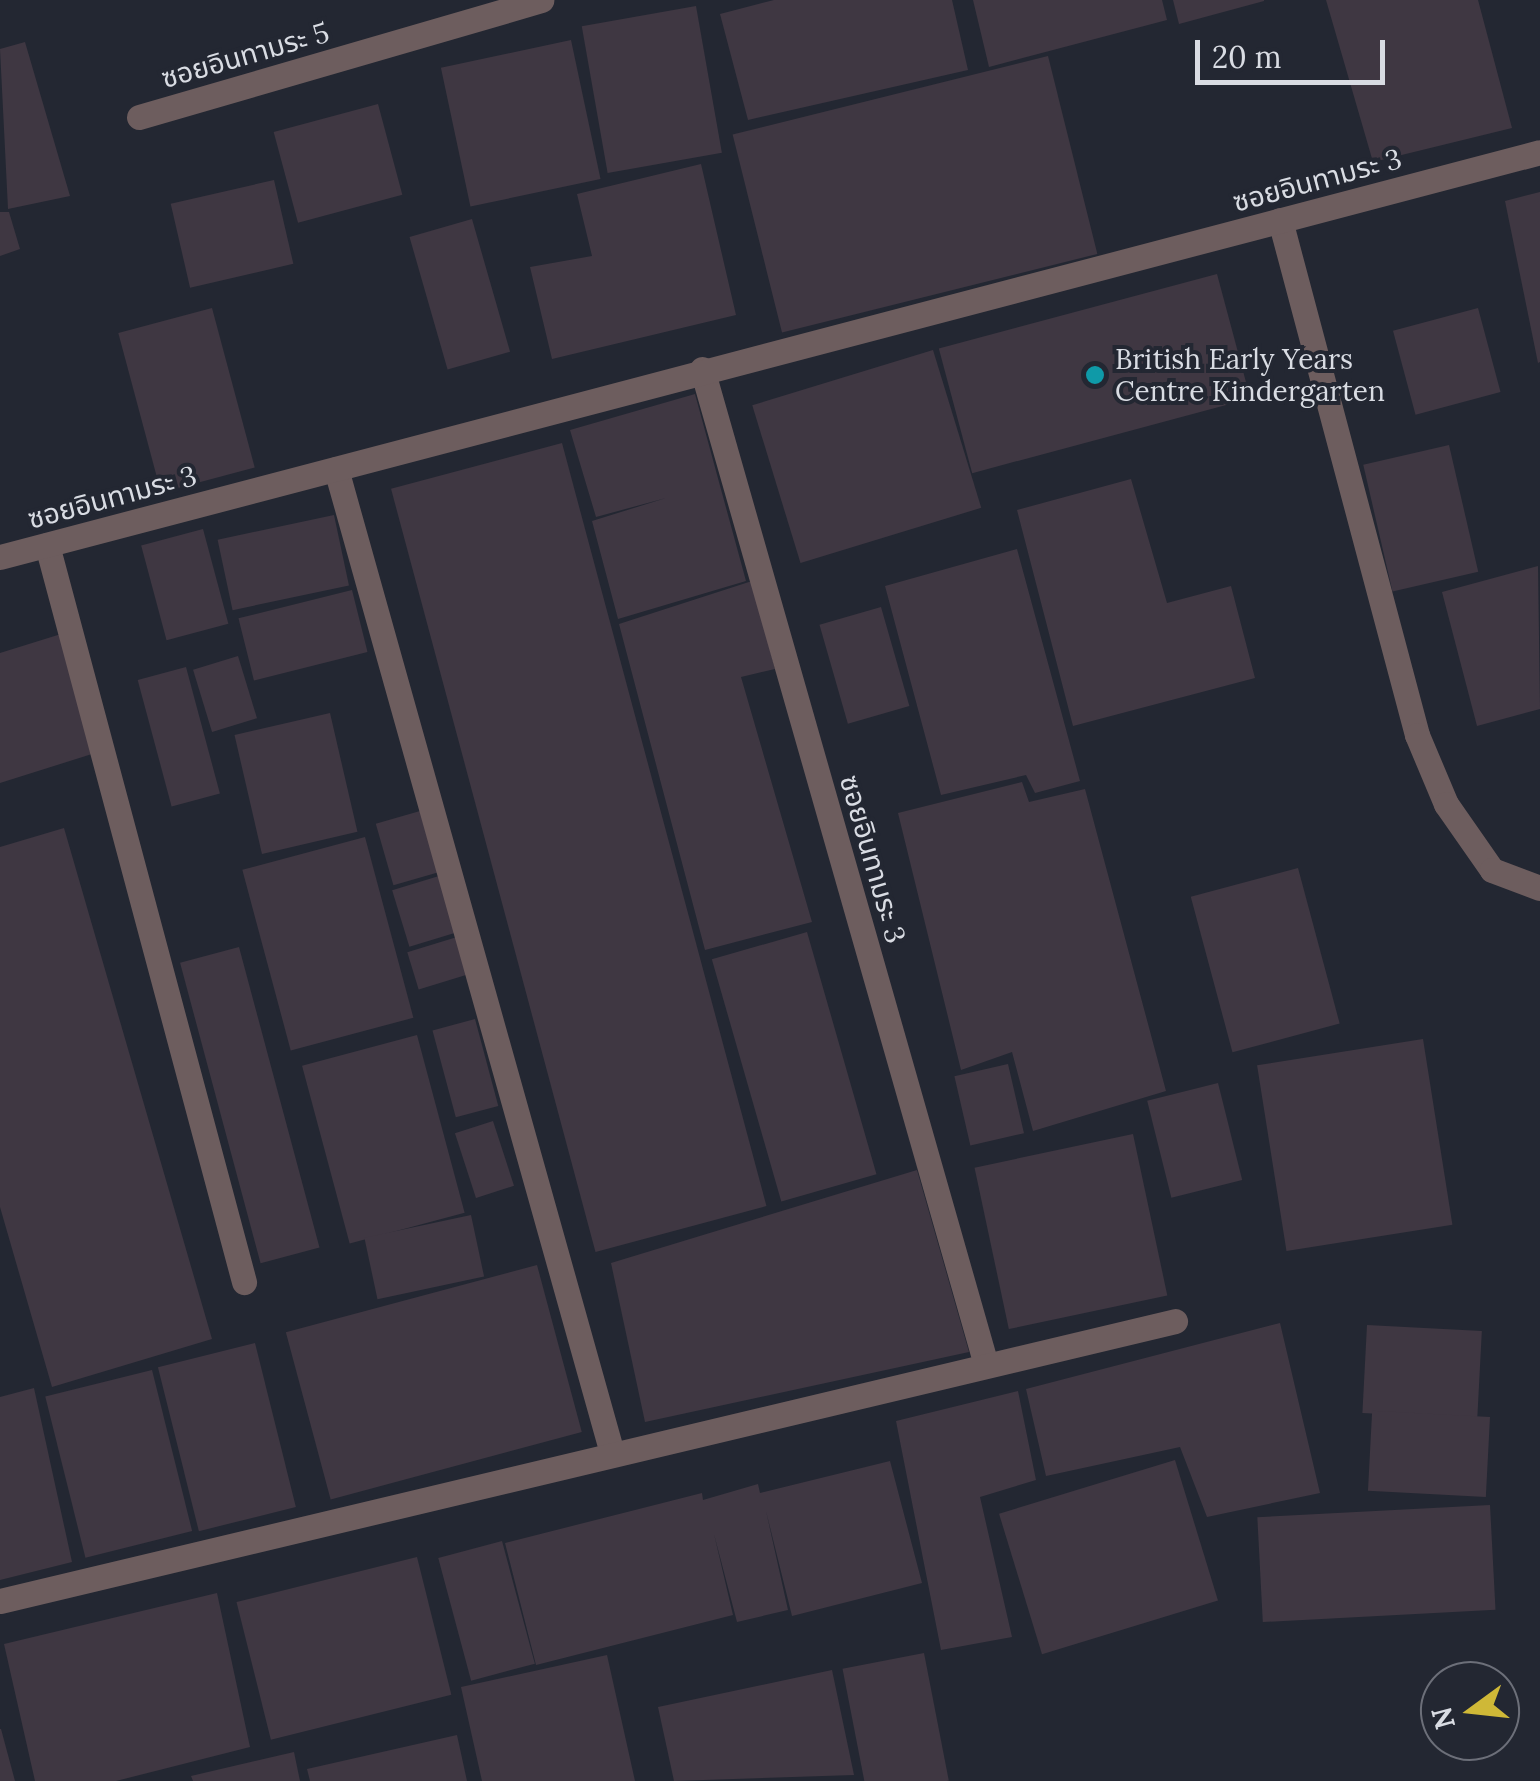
<!DOCTYPE html>
<html>
<head>
<meta charset="utf-8">
<style>
	body { margin:0 }
	#map { position:relative; width:1540px; height:1781px; overflow:hidden; background:#232732; font-family:Lora,"Noto Sans Thai",serif }
	div>[style] { position:absolute }
	.building>* { inset:0; background:#3f3742; transform-origin:0 0 }
	.service>* { height:25px; margin:-12.5px; padding:0 12.5px; transform-origin:12.5px; border-radius:12.5px; background:#6d5d5e }
	.minor>* { height:25px; margin:-12.5px; padding:0 12.5px; transform-origin:12.5px; border-radius:12.5px; background:#6d5d5e }
	.dots>* { width:28px; height:28px; translate:-50% -50%; box-sizing:border-box; border:5px solid #232732; border-radius:50% }
	span { translate:-50% -50%; white-space:nowrap; text-align:center; line-height:1.15; -webkit-text-stroke:8px #232732; paint-order:stroke }
	.street-label { font-size:28px; color:#d9dce3 }
	.poi-label { font-size:28px; color:#d9dce3 }
	.left { translate:0 -50%; text-align:left }
	.north { position:absolute; left:1420px; top:1661px; width:100px; height:100px; box-sizing:border-box; background:#232732; border:2px solid #6c6f79; border-radius:50%; rotate:255deg; font-size:28px; font-weight:700; line-height:40px; text-align:center; color:#d9dce3 }
	.north::after { content:''; display:block; margin:auto; width:35px; height:45px; background:#cfb837; clip-path:polygon(50% 0,100% 100%,50% 72%,0 100%) }
	.scale { position:absolute; left:1195px; top:40px; width:190px; height:45px; box-sizing:border-box; border:5px solid #d9dce3; border-top:0; padding-left:12px; font-size:30px; line-height:35px; white-space:nowrap; color:#d9dce3; -webkit-text-stroke:8px #232732; paint-order:stroke }
</style>
</head>
<body>
<div id="map">
	<div class="building">
		<div style="clip-path:polygon(774px 0,952px 0,968px 70px,748px 120px,720px 14px)"></div>
		<div style="clip-path:polygon(973px 0,1162px 0,1167px 20px,989px 67px)"></div>
		<div style="clip-path:polygon(1173px 0,1264px 0,1264px 1px,1179px 24px)"></div>
		<div style="clip-path:polygon(1326px 0,1478px 0,1512px 128px,1373px 162px)"></div>
		<div style="left:696px;top:6px;width:149px;height:116px;rotate:80deg"></div>
		<div style="left:571px;top:40px;width:142px;height:133px;rotate:78deg"></div>
		<div style="clip-path:polygon(25px 42px,70px 196px,8px 209px,0 49px)"></div>
		<div style="left:1048px;top:56px;width:204px;height:325px;rotate:76deg"></div>
		<div style="left:378px;top:104px;width:94px;height:108px;rotate:75deg"></div>
		<div style="clip-path:polygon(701px 164px,736px 315px,552px 359px,530px 267px,592px 256px,577px 194px)"></div>
		<div style="left:274px;top:180px;width:86px;height:106px;rotate:77deg"></div>
		<div style="clip-path:polygon(1540px 192px,1540px 362px,1538px 363px,1505px 201px)"></div>
		<div style="clip-path:polygon(0 212px,9px 212px,20px 249px,0 256px)"></div>
		<div style="left:472px;top:219px;width:138px;height:65px;rotate:74deg"></div>
		<div style="left:1217px;top:274px;width:129px;height:288px;rotate:75deg"></div>
		<div style="left:212px;top:308px;width:165px;height:97px;rotate:75deg"></div>
		<div style="left:1478px;top:308px;width:87px;height:88px;rotate:75deg"></div>
		<div style="left:933px;top:350px;width:165px;height:189px;rotate:73deg"></div>
		<div style="clip-path:polygon(695px 394px,746px 581px,618px 619px,592px 521px,666px 498px,596px 517px,570px 430px)"></div>
		<div style="left:562px;top:443px;width:790px;height:177px;rotate:75deg"></div>
		<div style="left:1449px;top:445px;width:130px;height:88px;rotate:77deg"></div>
		<div style="clip-path:polygon(1131px 479px,1167px 603px,1231px 586px,1255px 678px,1073px 726px,1017px 510px)"></div>
		<div style="left:334px;top:515px;width:72px;height:119px;rotate:78deg"></div>
		<div style="left:203px;top:529px;width:98px;height:64px;rotate:75deg"></div>
		<div style="clip-path:polygon(1017px 549px,1080px 781px,1035px 793px,1026px 775px,941px 795px,885px 586px)"></div>
		<div style="clip-path:polygon(1538px 566px,1540px 709px,1477px 726px,1442px 592px)"></div>
		<div style="clip-path:polygon(752px 581px,775px 669px,741px 677px,812px 922px,705px 950px,619px 624px)"></div>
		<div style="left:352px;top:590px;width:64px;height:117px;rotate:76deg"></div>
		<div style="left:881px;top:607px;width:103px;height:64px;rotate:74deg"></div>
		<div style="clip-path:polygon(61px 634px,92px 754px,0 783px,0 653px)"></div>
		<div style="left:238px;top:656px;width:65px;height:47px;rotate:73deg"></div>
		<div style="left:186px;top:667px;width:131px;height:50px;rotate:75deg"></div>
		<div style="left:330px;top:713px;width:122px;height:98px;rotate:77deg"></div>
		<div style="clip-path:polygon(1022px 782px,1029px 802px,1085px 789px,1166px 1091px,1033px 1131px,1012px 1052px,961px 1070px,898px 813px)"></div>
		<div style="left:420px;top:811px;width:64px;height:46px;rotate:74deg"></div>
		<div style="clip-path:polygon(64px 828px,212px 1339px,52px 1387px,0 1207px,0 847px)"></div>
		<div style="left:365px;top:837px;width:187px;height:127px;rotate:75deg"></div>
		<div style="left:1298px;top:868px;width:161px;height:111px;rotate:75deg"></div>
		<div style="left:439px;top:876px;width:59px;height:49px;rotate:73deg"></div>
		<div style="left:807px;top:932px;width:252px;height:99px;rotate:74deg"></div>
		<div style="left:457px;top:937px;width:39px;height:52px;rotate:73deg"></div>
		<div style="left:239px;top:947px;width:311px;height:61px;rotate:75deg"></div>
		<div style="left:475px;top:1019px;width:90px;height:44px;rotate:75deg"></div>
		<div style="left:417px;top:1035px;width:184px;height:119px;rotate:75deg"></div>
		<div style="left:1423px;top:1039px;width:188px;height:168px;rotate:81deg"></div>
		<div style="left:1008px;top:1064px;width:71px;height:55px;rotate:77deg"></div>
		<div style="left:1218px;top:1083px;width:100px;height:73px;rotate:76deg"></div>
		<div style="left:493px;top:1121px;width:68px;height:40px;rotate:72deg"></div>
		<div style="left:1133px;top:1134px;width:165px;height:162px;rotate:78deg"></div>
		<div style="clip-path:polygon(917px 1170px,969px 1352px,645px 1422px,611px 1263px)"></div>
		<div style="left:471px;top:1215px;width:63px;height:109px;rotate:78deg"></div>
		<div style="left:537px;top:1265px;width:173px;height:260px;rotate:75deg"></div>
		<div style="clip-path:polygon(1280px 1323px,1320px 1493px,1207px 1517px,1180px 1447px,1046px 1476px,1026px 1389px)"></div>
		<div style="left:1367px;top:1325px;width:115px;height:88px;rotate:3deg"></div>
		<div style="left:255px;top:1343px;width:169px;height:100px;rotate:76deg"></div>
		<div style="left:152px;top:1370px;width:166px;height:110px;rotate:76deg"></div>
		<div style="clip-path:polygon(34px 1388px,72px 1562px,0 1580px,0 1397px)"></div>
		<div style="clip-path:polygon(1018px 1391px,1036px 1480px,980px 1497px,1012px 1637px,941px 1650px,896px 1421px)"></div>
		<div style="left:1490px;top:1417px;width:80px;height:118px;rotate:93deg"></div>
		<div style="left:1175px;top:1460px;width:147px;height:184px;rotate:73deg"></div>
		<div style="clip-path:polygon(890px 1461px,922px 1583px,792px 1616px,766px 1511px,788px 1610px,737px 1622px,714px 1534px,733px 1615px,536px 1665px,505px 1543px,702px 1493px,703px 1500px,758px 1484px,760px 1493px)"></div>
		<div style="left:1490px;top:1505px;width:105px;height:233px;rotate:87deg"></div>
		<div style="left:502px;top:1541px;width:127px;height:66px;rotate:75deg"></div>
		<div style="left:417px;top:1557px;width:142px;height:186px;rotate:76deg"></div>
		<div style="clip-path:polygon(217px 1593px,250px 1747px,116px 1781px,35px 1781px,4px 1644px)"></div>
		<div style="left:924px;top:1653px;width:130px;height:83px;rotate:79deg"></div>
		<div style="clip-path:polygon(607px 1655px,635px 1781px,482px 1781px,461px 1687px)"></div>
		<div style="clip-path:polygon(832px 1670px,854px 1775px,674px 1781px,658px 1707px)"></div>
		<div style="clip-path:polygon(0 1729px,1px 1729px,15px 1781px,0 1781px)"></div>
		<div style="clip-path:polygon(457px 1735px,467px 1781px,310px 1781px,307px 1769px)"></div>
		<div style="clip-path:polygon(294px 1752px,300px 1781px,193px 1781px,191px 1776px)"></div>
	</div>
	<div class="service">
		<div style="left:47px;top:545px;width:763px;rotate:75.03deg"></div>
	</div>
	<div class="minor">
		<div style="left:139px;top:117px;width:419px;rotate:-16.2deg"></div>
		<div style="left:1280px;top:220px;width:533px;rotate:75.1deg"></div>
		<div style="left:1417px;top:735px;width:75px;rotate:67.2deg"></div>
		<div style="left:1446px;top:804px;width:80px;rotate:55.1deg"></div>
		<div style="left:1492px;top:870px;width:51px;rotate:20.6deg"></div>
		<div style="left:702px;top:369px;width:1036px;rotate:74.08deg"></div>
		<div style="left:336px;top:469px;width:1022px;rotate:74.33deg"></div>
		<div style="left:0;top:557px;width:1592px;rotate:-14.73deg"></div>
		<div style="left:0;top:1601px;width:1208px;rotate:-13.4deg"></div>
	</div>
	<div class="dots">
		<div style="left:1095px;top:375px;background:#0f9aa8"></div>
	</div>
	<div class="street-label">
		<span style="left:245px;top:55px;rotate:-16deg">ซอยอินทามระ 5</span>
		<span style="left:1317px;top:180px;rotate:-15deg">ซอยอินทามระ 3</span>
		<span style="left:112px;top:497px;rotate:-15deg">ซอยอินทามระ 3</span>
		<span style="left:873px;top:859px;rotate:74deg">ซอยอินทามระ 3</span>
	</div>
	<div class="poi-label">
		<span class="left" style="left:1115px;top:375px">British Early Years<br>Centre Kindergarten</span>
	</div>
	<div class="north">N</div>
	<div class="scale">20 m</div>
</div>
</body>
</html>
